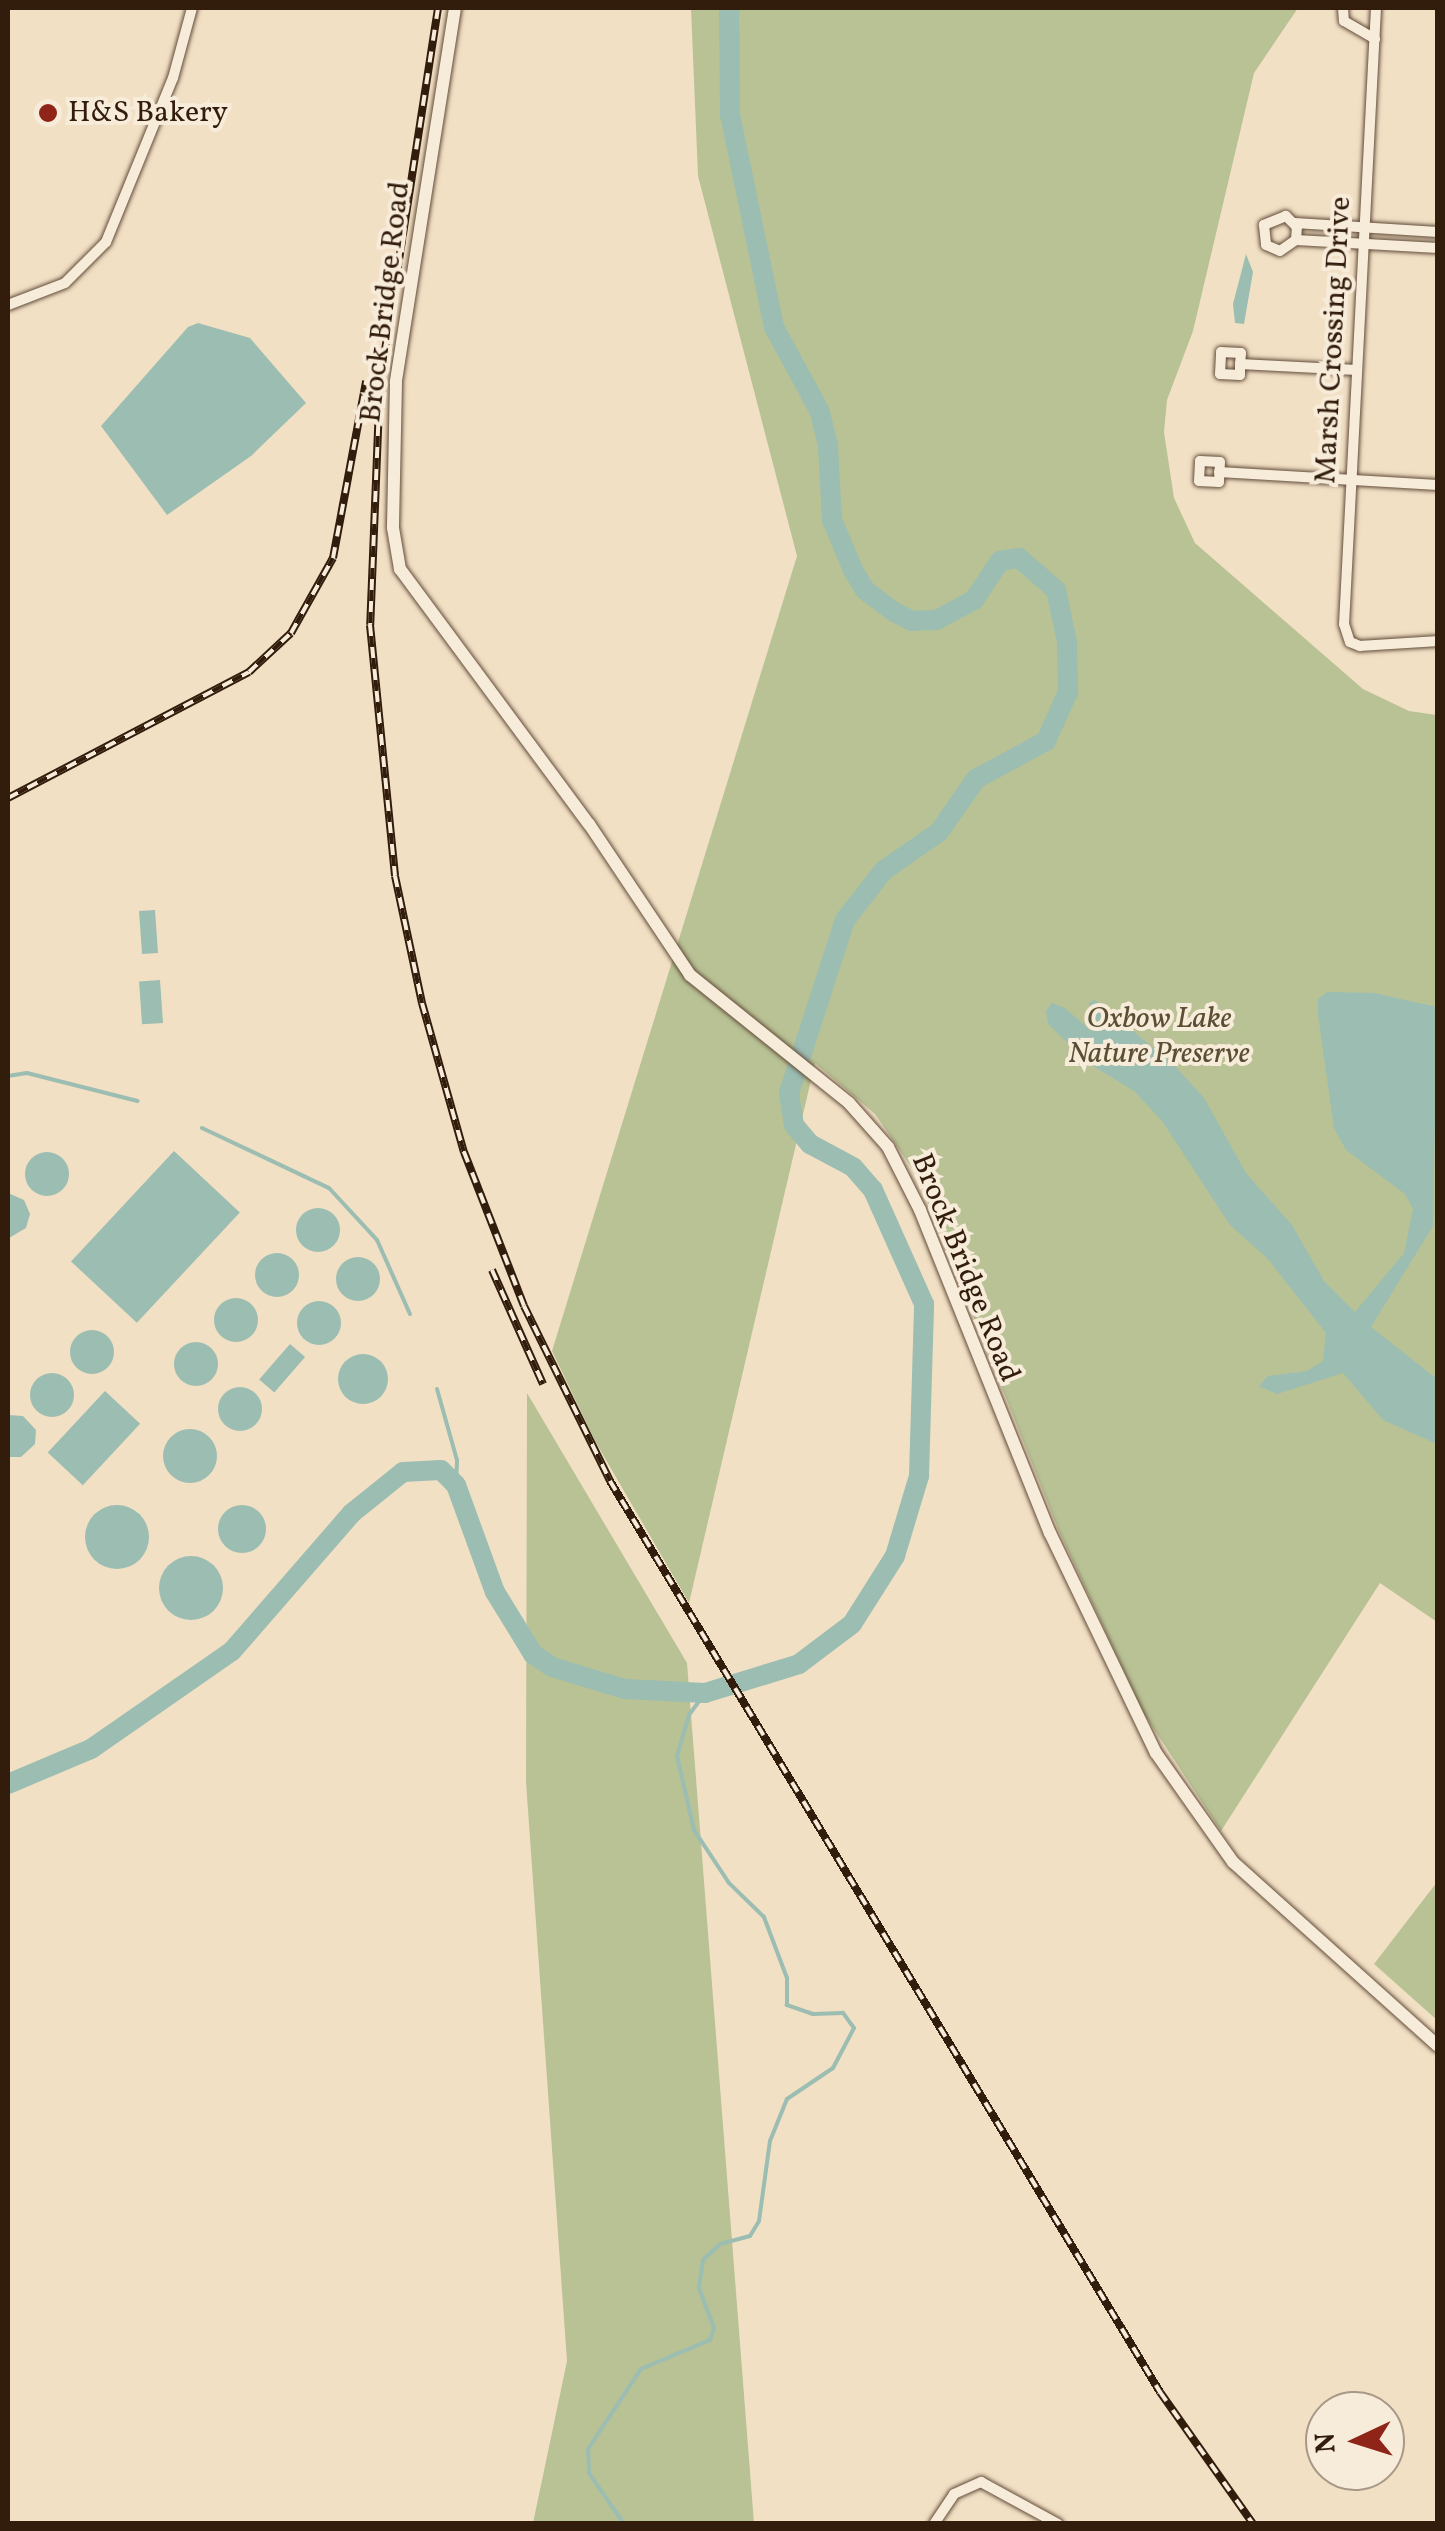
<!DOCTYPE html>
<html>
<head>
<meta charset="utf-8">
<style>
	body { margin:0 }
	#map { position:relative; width:1445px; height:2531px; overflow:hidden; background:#f2e0c5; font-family:Vollkorn,serif }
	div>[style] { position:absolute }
	.green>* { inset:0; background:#b9c295 }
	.water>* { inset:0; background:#9bbdb2; transform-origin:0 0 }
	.round { border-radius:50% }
	.stream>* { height:4px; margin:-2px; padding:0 2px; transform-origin:2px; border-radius:2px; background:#9bbdb2 }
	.river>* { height:20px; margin:-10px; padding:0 10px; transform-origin:10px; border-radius:10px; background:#9bbdb2 }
	.roads { filter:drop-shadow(0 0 2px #624d3a) drop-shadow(0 0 2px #624d3a) }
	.minor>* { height:10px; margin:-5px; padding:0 5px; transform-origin:5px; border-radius:5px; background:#f7ebd9 }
	.tertiary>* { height:12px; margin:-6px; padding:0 6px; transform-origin:6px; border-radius:6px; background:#f7ebd9 }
	.rail>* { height:8px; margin-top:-4px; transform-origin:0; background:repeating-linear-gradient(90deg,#f7ebd9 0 11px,#321c0b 0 22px); box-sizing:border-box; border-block:2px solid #321c0b }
	.dots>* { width:28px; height:28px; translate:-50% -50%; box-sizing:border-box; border:5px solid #f7ebd9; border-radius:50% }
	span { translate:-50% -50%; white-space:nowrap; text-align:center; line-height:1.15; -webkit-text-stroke:8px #f7ebd9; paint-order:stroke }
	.poi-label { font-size:30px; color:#321c0b }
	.left { translate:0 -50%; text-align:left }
	.street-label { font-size:30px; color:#321c0b }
	.park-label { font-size:30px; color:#5a4e34; font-style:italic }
	.frame { position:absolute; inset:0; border:10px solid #321c0b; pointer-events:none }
	.north { position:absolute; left:1305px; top:2391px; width:100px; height:100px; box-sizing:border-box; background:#f7ebd9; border:2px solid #a89887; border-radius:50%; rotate:266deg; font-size:28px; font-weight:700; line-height:40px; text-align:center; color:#321c0b }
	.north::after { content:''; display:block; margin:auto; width:35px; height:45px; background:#8f2418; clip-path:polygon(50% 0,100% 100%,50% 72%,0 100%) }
</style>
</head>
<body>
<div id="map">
	<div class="green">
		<div style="clip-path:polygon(691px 8px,1298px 8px,1254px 73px,1193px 331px,1167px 400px,1164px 432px,1174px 498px,1195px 543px,1363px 689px,1409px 711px,1437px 715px,1437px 1622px,1380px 1583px,1221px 1831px,1144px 1714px,1059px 1531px,918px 1177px,875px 1114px,815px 1063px,689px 1603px,595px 1441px,552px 1351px,797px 556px,698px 176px)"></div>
		<div style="clip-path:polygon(527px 1393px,687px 1663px,754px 2523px,533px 2523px,567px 2361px,526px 1782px)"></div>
		<div style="clip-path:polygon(1437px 1882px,1437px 2020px,1374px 1964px)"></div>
	</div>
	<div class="water">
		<div style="clip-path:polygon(1246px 254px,1253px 272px,1244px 324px,1235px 323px,1233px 304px)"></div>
		<div style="clip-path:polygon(198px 323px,250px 338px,306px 403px,251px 456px,167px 515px,101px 426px,188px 327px)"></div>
		<div style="left:155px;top:910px;width:43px;height:16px;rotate:86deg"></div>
		<div style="left:160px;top:980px;width:43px;height:21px;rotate:86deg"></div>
		<div style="clip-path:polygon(1327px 992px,1374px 993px,1437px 1007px,1433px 1226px,1371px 1327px,1437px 1379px,1437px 1444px,1383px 1420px,1343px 1373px,1277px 1394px,1259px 1386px,1268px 1376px,1307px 1371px,1323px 1361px,1326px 1333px,1267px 1258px,1230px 1225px,1162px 1121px,1134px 1091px,1088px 1063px,1048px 1024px,1046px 1011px,1052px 1003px,1065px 1008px,1091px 1031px,1089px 1003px,1095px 1000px,1173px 1064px,1204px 1098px,1246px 1173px,1292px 1225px,1324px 1281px,1355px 1312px,1404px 1253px,1413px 1209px,1405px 1194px,1346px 1150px,1334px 1128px,1318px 1015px,1318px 999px)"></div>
		<div style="left:174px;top:1151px;width:90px;height:151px;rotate:43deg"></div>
		<div class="round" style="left:25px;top:1152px;width:44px;height:44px"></div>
		<div style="clip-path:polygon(8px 1193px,24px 1200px,30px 1214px,26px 1228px,9px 1238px)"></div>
		<div class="round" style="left:296px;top:1208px;width:44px;height:44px"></div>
		<div class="round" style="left:255px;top:1253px;width:44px;height:44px"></div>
		<div class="round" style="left:336px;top:1257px;width:44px;height:44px"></div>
		<div class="round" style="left:214px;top:1298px;width:44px;height:44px"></div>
		<div class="round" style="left:297px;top:1301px;width:44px;height:44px"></div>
		<div class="round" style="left:70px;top:1330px;width:44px;height:44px"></div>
		<div class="round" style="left:174px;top:1342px;width:44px;height:44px"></div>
		<div style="left:290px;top:1344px;width:20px;height:47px;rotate:41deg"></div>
		<div class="round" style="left:338px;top:1354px;width:50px;height:50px"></div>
		<div class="round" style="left:30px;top:1373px;width:44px;height:44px"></div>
		<div class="round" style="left:218px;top:1387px;width:44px;height:44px"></div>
		<div style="left:105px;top:1391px;width:48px;height:84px;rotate:43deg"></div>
		<div style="clip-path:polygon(8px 1415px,23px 1416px,36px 1430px,35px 1444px,21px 1457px,8px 1457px)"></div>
		<div class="round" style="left:163px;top:1429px;width:54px;height:54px"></div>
		<div class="round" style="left:85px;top:1505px;width:64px;height:64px"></div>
		<div class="round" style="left:218px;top:1505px;width:48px;height:48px"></div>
		<div class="round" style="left:159px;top:1556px;width:64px;height:64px"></div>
	</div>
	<div class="stream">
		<div style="left:8px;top:1076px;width:19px;rotate:-9deg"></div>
		<div style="left:27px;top:1073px;width:114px;rotate:14.2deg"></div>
		<div style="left:202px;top:1128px;width:140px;rotate:25.3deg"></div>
		<div style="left:329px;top:1188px;width:71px;rotate:47.3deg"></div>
		<div style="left:377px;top:1240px;width:81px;rotate:66deg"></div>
		<div style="left:437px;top:1389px;width:74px;rotate:74.3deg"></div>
		<div style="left:457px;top:1460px;width:25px;rotate:92deg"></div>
		<div style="left:624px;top:2524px;width:62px;rotate:-124.5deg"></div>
		<div style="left:589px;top:2473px;width:24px;rotate:-92deg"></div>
		<div style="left:588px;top:2449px;width:96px;rotate:-56.5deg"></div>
		<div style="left:641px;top:2369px;width:75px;rotate:-22.8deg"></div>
		<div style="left:710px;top:2340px;width:13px;rotate:-72deg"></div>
		<div style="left:714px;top:2328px;width:43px;rotate:-110.6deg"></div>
		<div style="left:699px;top:2288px;width:28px;rotate:-82deg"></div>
		<div style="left:703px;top:2260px;width:23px;rotate:-43deg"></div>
		<div style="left:720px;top:2244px;width:31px;rotate:-15deg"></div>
		<div style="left:750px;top:2236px;width:17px;rotate:-59deg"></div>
		<div style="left:759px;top:2221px;width:81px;rotate:-82.2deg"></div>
		<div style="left:770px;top:2141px;width:45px;rotate:-68deg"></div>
		<div style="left:787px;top:2099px;width:55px;rotate:-34deg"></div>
		<div style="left:833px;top:2068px;width:45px;rotate:-62.3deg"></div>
		<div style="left:854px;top:2028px;width:19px;rotate:-126deg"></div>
		<div style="left:843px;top:2013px;width:30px;rotate:178deg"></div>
		<div style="left:813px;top:2014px;width:28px;rotate:-161deg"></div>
		<div style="left:787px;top:2005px;width:27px;rotate:-90deg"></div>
		<div style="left:787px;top:1978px;width:65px;rotate:-110.7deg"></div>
		<div style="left:764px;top:1917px;width:49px;rotate:-135.8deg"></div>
		<div style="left:729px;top:1883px;width:64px;rotate:-123.4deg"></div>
		<div style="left:694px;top:1830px;width:76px;rotate:-102.9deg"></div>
		<div style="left:677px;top:1756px;width:43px;rotate:-73.7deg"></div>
		<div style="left:689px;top:1715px;width:27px;rotate:-54deg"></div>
	</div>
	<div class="river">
		<div style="left:8px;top:1784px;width:90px;rotate:-22.9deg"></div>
		<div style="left:91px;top:1749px;width:172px;rotate:-34.8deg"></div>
		<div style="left:232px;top:1651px;width:183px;rotate:-49deg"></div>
		<div style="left:352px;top:1513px;width:65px;rotate:-38.8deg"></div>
		<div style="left:403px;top:1472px;width:38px;rotate:-3deg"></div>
		<div style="left:441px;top:1470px;width:21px;rotate:45deg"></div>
		<div style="left:456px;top:1485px;width:114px;rotate:70deg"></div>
		<div style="left:495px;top:1592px;width:73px;rotate:58.5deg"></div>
		<div style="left:533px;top:1654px;width:23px;rotate:34deg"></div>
		<div style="left:552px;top:1667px;width:76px;rotate:16.8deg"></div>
		<div style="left:625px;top:1689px;width:80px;rotate:2.9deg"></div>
		<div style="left:705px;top:1693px;width:98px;rotate:-17.1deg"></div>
		<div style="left:799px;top:1664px;width:66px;rotate:-37deg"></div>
		<div style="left:852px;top:1624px;width:80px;rotate:-57.7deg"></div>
		<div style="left:895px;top:1556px;width:84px;rotate:-73.3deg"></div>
		<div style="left:919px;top:1476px;width:172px;rotate:-88.3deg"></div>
		<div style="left:924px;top:1304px;width:125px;rotate:-114.1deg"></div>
		<div style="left:873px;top:1190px;width:30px;rotate:-131deg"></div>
		<div style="left:853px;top:1167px;width:49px;rotate:-151.9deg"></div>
		<div style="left:810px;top:1144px;width:25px;rotate:-130deg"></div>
		<div style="left:794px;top:1125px;width:32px;rotate:-99deg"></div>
		<div style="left:789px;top:1093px;width:182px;rotate:-72.1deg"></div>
		<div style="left:845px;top:920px;width:62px;rotate:-52.2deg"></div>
		<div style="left:883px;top:871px;width:68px;rotate:-34.9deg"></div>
		<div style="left:939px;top:832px;width:65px;rotate:-55.1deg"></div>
		<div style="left:976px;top:779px;width:80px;rotate:-28.5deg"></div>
		<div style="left:1046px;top:741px;width:54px;rotate:-65.8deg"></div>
		<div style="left:1068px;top:692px;width:50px;rotate:-91.1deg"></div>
		<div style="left:1067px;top:642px;width:53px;rotate:-101.9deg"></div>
		<div style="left:1056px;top:590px;width:49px;rotate:-139.1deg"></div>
		<div style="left:1019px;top:558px;width:19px;rotate:171deg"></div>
		<div style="left:1000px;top:561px;width:47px;rotate:123.7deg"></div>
		<div style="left:974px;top:600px;width:43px;rotate:152.2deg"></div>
		<div style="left:936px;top:620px;width:24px;rotate:178deg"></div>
		<div style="left:912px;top:621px;width:20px;rotate:-153deg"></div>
		<div style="left:894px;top:612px;width:36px;rotate:-143deg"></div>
		<div style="left:865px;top:590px;width:21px;rotate:-121deg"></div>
		<div style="left:854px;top:572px;width:56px;rotate:-112.9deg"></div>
		<div style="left:832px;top:520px;width:75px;rotate:-93.1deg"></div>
		<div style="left:828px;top:445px;width:36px;rotate:-104deg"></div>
		<div style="left:819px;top:410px;width:94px;rotate:-118.5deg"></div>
		<div style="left:774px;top:327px;width:217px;rotate:-101.7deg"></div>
		<div style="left:730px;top:115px;width:107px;rotate:-90.5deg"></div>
	</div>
	<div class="roads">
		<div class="minor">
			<div style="left:1343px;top:8px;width:13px;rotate:86deg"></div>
			<div style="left:1344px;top:21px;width:36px;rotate:30deg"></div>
			<div style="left:1376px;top:8px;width:617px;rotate:92.97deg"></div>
			<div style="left:1344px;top:624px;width:19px;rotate:72deg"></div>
			<div style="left:1350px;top:642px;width:11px;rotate:22deg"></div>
			<div style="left:1360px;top:646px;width:78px;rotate:-3.7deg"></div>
			<div style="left:1295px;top:223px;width:143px;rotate:3.6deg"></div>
			<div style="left:1296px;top:240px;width:13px;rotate:-86deg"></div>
			<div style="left:1297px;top:227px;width:16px;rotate:-135deg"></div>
			<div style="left:1286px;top:216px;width:24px;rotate:158deg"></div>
			<div style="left:1264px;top:225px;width:20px;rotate:84deg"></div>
			<div style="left:1266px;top:245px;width:15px;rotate:23deg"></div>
			<div style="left:1280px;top:251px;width:19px;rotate:-35deg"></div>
			<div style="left:1296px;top:240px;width:142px;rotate:3.2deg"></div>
			<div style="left:8px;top:305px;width:61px;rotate:-21.1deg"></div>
			<div style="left:65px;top:283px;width:58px;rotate:-45deg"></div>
			<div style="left:106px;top:242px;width:177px;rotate:-67.8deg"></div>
			<div style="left:173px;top:78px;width:73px;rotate:-74.8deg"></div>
			<div style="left:1240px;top:364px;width:11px;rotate:90deg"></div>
			<div style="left:1240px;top:375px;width:20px;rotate:-177deg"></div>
			<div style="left:1220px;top:374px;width:22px;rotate:-87deg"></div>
			<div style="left:1221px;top:352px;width:20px;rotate:3deg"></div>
			<div style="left:1241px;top:353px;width:11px;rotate:95deg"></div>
			<div style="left:1240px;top:364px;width:117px;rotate:2.9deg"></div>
			<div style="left:1200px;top:461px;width:20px;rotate:3deg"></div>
			<div style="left:1220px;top:462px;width:20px;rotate:93deg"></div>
			<div style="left:1219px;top:482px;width:20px;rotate:-177deg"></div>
			<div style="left:1199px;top:481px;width:20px;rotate:-87deg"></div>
			<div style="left:1219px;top:472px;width:219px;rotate:3.4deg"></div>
			<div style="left:934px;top:2524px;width:36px;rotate:-56deg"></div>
			<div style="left:954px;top:2494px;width:30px;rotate:-24deg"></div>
			<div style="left:981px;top:2482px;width:88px;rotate:28.6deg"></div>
		</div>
		<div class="tertiary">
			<div style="left:455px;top:8px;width:379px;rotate:99deg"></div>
			<div style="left:396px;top:382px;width:146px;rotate:91.2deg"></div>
			<div style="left:393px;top:528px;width:42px;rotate:80.3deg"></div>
			<div style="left:400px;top:569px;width:317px;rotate:53.5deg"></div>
			<div style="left:589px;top:824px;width:182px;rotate:56.2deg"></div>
			<div style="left:690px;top:975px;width:204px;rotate:38.8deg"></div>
			<div style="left:849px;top:1103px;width:59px;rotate:48.4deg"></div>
			<div style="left:888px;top:1147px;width:71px;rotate:63.1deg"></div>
			<div style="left:920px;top:1210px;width:348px;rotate:68.1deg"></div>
			<div style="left:1050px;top:1533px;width:244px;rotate:64.3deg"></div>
			<div style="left:1156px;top:1753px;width:133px;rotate:54.8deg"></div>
			<div style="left:1233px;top:1862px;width:275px;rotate:41.9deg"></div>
		</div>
	</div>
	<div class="rail">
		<div style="left:438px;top:8px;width:377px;rotate:98.8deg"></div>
		<div style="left:380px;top:381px;width:244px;rotate:92.3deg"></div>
		<div style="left:370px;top:625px;width:252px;rotate:84.3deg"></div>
		<div style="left:395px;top:876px;width:130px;rotate:78deg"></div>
		<div style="left:422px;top:1003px;width:155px;rotate:74.3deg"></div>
		<div style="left:464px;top:1152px;width:165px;rotate:68.7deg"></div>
		<div style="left:524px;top:1306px;width:195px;rotate:63.8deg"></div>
		<div style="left:610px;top:1481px;width:1064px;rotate:58.88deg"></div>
		<div style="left:1160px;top:2392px;width:161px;rotate:54.8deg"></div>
		<div style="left:8px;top:798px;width:272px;rotate:-27.6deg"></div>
		<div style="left:249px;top:672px;width:57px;rotate:-42.9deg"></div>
		<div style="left:291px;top:633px;width:86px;rotate:-60.8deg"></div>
		<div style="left:333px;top:558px;width:180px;rotate:-79.4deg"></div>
		<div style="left:492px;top:1270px;width:125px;rotate:65.9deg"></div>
	</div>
	<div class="dots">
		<div style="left:48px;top:113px;background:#8f2418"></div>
	</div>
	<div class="poi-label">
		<span class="left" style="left:68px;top:113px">H&amp;S Bakery</span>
	</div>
	<div class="street-label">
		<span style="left:386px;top:302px;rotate:-83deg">Brock Bridge Road</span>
		<span style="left:1334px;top:340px;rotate:-87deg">Marsh Crossing Drive</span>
		<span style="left:965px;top:1268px;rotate:68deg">Brock Bridge Road</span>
	</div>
	<div class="park-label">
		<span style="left:1159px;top:1036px">Oxbow Lake<br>Nature Preserve</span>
	</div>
	<div class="frame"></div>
	<div class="north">N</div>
</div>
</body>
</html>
